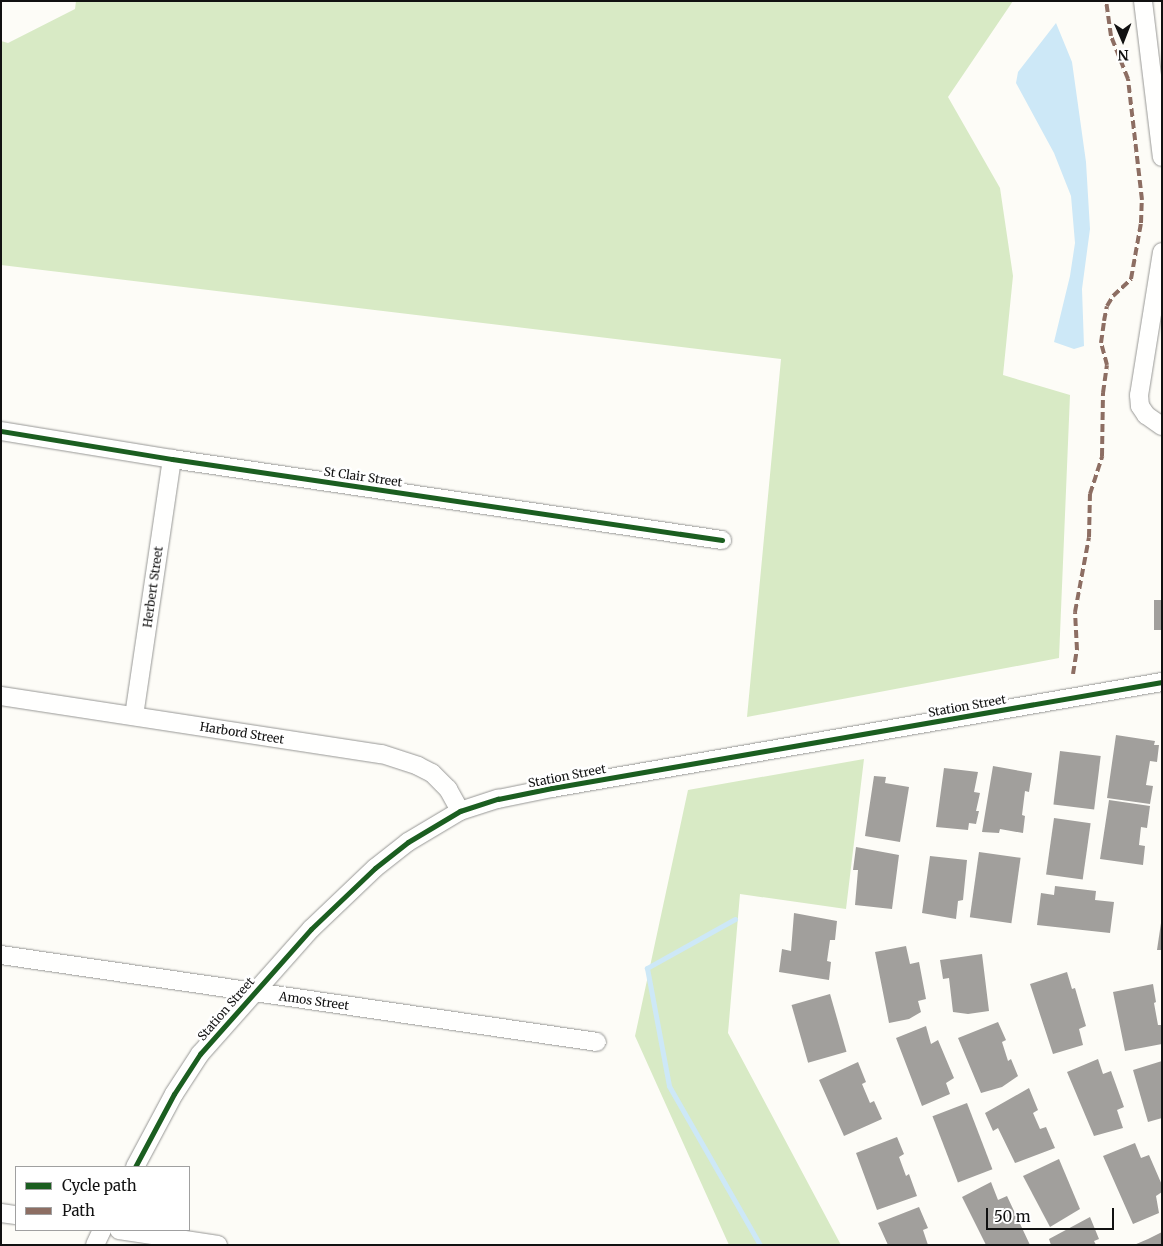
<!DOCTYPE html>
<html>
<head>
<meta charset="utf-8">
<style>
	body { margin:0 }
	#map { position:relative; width:1163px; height:1246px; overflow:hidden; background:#fdfcf7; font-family:Merriweather,serif }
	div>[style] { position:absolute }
	.forest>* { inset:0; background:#d8eac5 }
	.water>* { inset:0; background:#cde8f7 }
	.stream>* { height:5px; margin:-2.5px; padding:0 2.5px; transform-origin:2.5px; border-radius:2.5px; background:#cde8f7 }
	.building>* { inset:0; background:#a19f9c; transform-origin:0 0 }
	.roads { filter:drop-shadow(0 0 1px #979795) drop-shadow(0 0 1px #979795) }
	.minor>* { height:18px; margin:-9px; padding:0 9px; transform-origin:9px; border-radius:9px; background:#fffffe }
	.quiet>* { height:4px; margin-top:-2px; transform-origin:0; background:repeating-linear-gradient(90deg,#8d6e63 0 8px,transparent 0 12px) }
	.cycleway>* { height:5px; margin:-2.5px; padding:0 2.5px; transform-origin:2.5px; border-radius:2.5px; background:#1b5e20 }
	span { translate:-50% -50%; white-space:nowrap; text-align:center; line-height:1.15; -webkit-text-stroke:5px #fff; paint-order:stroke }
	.street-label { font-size:12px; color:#111 }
	.frame { position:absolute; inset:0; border:2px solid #111; pointer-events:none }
	.legend { position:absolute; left:15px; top:1166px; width:175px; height:65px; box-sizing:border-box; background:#fff; border:1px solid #a0a0a0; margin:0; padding:6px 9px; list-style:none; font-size:15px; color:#111 }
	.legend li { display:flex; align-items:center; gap:10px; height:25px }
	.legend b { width:25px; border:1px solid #a0a0a0 }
	.north { position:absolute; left:1098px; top:15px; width:50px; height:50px; -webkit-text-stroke:4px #fff; paint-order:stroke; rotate:179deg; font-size:14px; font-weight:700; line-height:20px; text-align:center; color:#111 }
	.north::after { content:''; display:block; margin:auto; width:18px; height:22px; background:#111; clip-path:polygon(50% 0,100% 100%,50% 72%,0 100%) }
	.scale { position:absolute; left:986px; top:1208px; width:128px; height:22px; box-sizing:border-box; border:2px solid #111; border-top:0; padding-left:6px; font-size:15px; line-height:18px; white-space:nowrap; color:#111; -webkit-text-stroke:4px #fff; paint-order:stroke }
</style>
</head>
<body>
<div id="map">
	<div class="forest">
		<div style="clip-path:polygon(76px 1px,1013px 1px,948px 97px,1000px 188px,1013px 276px,1003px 375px,1070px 395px,1059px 658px,747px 717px,781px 359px,1px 265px,1px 41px,8px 43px,75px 9px)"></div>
		<div style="clip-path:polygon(864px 759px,846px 909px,740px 894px,728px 1033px,841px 1245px,729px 1245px,635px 1036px,688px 790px)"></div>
	</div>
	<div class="water">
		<div style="clip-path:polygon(1056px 23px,1072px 62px,1086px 162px,1090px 229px,1082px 289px,1084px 346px,1074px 349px,1054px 342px,1070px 276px,1075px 243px,1071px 196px,1054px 153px,1016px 83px,1018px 72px)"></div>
	</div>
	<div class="stream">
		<div style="left:735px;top:919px;width:101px;rotate:150.9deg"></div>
		<div style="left:647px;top:968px;width:120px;rotate:79.4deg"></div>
		<div style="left:669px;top:1086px;width:183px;rotate:60.2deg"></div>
	</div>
	<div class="building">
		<div style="left:1154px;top:600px;width:8px;height:30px"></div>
		<div style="clip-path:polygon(1116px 735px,1155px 741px,1154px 745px,1159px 745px,1157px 762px,1150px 761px,1146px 785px,1153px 786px,1150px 804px,1107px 798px)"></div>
		<div style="left:1060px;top:751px;width:41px;height:54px;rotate:7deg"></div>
		<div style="clip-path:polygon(993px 766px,1032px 773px,1029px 792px,1025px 791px,1022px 815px,1025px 816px,1023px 833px,1000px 829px,999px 833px,982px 832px)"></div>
		<div style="clip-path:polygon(944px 768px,978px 772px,974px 792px,980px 793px,976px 811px,979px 811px,976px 824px,969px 823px,968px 830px,936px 827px)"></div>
		<div style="clip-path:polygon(874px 776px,886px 777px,885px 783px,909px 787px,900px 842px,865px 836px)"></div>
		<div style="clip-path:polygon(1109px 800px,1150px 806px,1147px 828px,1141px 827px,1139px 845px,1145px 846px,1143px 865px,1100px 859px)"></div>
		<div style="left:1054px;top:818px;width:37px;height:57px;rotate:8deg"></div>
		<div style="clip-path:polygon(856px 847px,899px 855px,892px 909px,855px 905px,858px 870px,853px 870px)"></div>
		<div style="left:979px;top:852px;width:42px;height:66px;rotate:8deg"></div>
		<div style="clip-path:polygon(930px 856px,967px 860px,963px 900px,958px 901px,956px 919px,922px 913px)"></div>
		<div style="clip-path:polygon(1055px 886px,1096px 891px,1095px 900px,1114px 902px,1110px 933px,1037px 925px,1041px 893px,1054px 895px)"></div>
		<div style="clip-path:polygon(794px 913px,837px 921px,835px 940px,830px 940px,827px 961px,831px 962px,829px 980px,779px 972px,782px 949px,791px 951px)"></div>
		<div style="clip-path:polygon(1161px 923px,1162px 923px,1162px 950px,1157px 950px)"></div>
		<div style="clip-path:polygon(906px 946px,910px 964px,919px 962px,926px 999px,918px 1001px,921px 1012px,909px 1019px,889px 1023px,875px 952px)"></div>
		<div style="clip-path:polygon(982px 954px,989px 1011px,968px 1014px,953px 1012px,949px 978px,943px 979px,940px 960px)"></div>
		<div style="clip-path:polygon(1067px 972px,1072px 989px,1075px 988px,1086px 1026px,1079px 1029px,1083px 1045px,1053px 1054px,1030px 984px)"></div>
		<div style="clip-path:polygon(1153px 984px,1156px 1002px,1154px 1003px,1158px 1025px,1161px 1025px,1162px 1029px,1162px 1044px,1125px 1051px,1113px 992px)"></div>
		<div style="left:830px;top:994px;width:60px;height:40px;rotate:74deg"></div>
		<div style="clip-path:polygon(998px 1022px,1006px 1040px,1002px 1042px,1008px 1061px,1011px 1059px,1018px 1076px,1002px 1087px,981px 1093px,958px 1038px)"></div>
		<div style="clip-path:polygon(926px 1026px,931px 1044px,938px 1040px,954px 1078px,946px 1083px,950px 1094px,922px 1106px,896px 1038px)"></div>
		<div style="clip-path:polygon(1098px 1059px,1103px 1074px,1111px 1071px,1124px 1107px,1117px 1110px,1123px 1128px,1094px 1136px,1067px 1072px)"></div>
		<div style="clip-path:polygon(1162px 1061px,1162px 1118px,1148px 1122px,1133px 1070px)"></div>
		<div style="clip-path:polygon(858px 1062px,866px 1082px,862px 1084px,870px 1103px,874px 1101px,882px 1119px,844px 1136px,819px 1080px)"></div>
		<div style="clip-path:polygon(1029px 1088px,1038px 1110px,1033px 1113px,1040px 1129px,1046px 1127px,1055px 1148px,1015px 1163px,998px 1128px,993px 1131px,985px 1113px)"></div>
		<div style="left:967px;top:1103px;width:71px;height:37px;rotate:69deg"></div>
		<div style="clip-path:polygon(897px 1137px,904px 1154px,899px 1157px,906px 1176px,909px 1174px,917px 1196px,877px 1210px,856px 1153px)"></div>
		<div style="clip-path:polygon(1135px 1143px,1141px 1158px,1149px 1155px,1162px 1185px,1162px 1192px,1156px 1196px,1159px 1213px,1133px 1224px,1103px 1156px)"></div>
		<div style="clip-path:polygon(1059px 1159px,1080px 1209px,1050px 1227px,1023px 1176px)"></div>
		<div style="clip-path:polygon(991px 1182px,998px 1200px,1007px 1196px,1030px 1245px,986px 1245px,962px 1197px)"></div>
		<div style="clip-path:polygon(919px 1207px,928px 1228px,923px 1230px,928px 1245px,888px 1245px,878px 1223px)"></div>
		<div style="clip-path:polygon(1090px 1217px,1099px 1239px,1094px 1241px,1096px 1245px,1051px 1245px,1049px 1239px)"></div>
		<div style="clip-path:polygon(1162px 1232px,1162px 1245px,1134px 1245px,1148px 1239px)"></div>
	</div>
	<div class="roads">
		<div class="minor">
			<div style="left:1143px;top:1px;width:157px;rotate:83.1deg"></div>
			<div style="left:1162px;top:252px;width:145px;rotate:99.1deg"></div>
			<div style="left:1139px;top:395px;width:11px;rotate:85deg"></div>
			<div style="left:1140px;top:406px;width:11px;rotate:56deg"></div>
			<div style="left:1146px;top:415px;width:19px;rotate:35deg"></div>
			<div style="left:1px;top:431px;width:173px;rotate:9.3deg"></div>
			<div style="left:172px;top:459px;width:556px;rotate:8.38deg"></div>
			<div style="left:1px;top:696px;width:385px;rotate:8.7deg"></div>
			<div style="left:382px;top:754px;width:38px;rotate:18deg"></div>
			<div style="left:418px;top:766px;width:16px;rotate:27deg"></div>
			<div style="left:432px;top:773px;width:23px;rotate:45deg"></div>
			<div style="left:448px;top:789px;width:25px;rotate:61deg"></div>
			<div style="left:134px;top:716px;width:260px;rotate:-81.6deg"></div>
			<div style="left:1px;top:955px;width:602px;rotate:8.3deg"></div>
			<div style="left:135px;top:1167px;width:83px;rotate:-61.9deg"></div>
			<div style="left:174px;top:1094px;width:48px;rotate:-57deg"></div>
			<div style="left:200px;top:1054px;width:167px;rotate:-48.4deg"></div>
			<div style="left:311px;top:929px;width:88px;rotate:-43.6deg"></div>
			<div style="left:375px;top:868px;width:42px;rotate:-38.2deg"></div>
			<div style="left:408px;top:842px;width:61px;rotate:-30.8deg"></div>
			<div style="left:460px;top:811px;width:40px;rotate:-18deg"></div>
			<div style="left:498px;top:799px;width:55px;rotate:-11.5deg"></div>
			<div style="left:552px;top:788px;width:619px;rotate:-9.86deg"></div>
			<div style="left:1px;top:1213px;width:15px;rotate:8deg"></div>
			<div style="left:119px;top:1230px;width:100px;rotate:8.6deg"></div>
			<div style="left:95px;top:1245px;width:17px;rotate:-65deg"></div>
		</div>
	</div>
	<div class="quiet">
		<div style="left:1073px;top:674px;width:24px;rotate:-81deg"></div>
		<div style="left:1077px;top:650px;width:38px;rotate:-93deg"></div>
		<div style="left:1075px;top:612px;width:76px;rotate:-79.4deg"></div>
		<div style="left:1089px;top:537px;width:43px;rotate:-88.7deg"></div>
		<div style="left:1090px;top:494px;width:40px;rotate:-72deg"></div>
		<div style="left:1102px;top:456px;width:63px;rotate:-89.1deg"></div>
		<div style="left:1103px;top:393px;width:28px;rotate:-82deg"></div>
		<div style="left:1107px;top:365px;width:23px;rotate:-105deg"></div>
		<div style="left:1101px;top:343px;width:22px;rotate:-82deg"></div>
		<div style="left:1104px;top:321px;width:15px;rotate:-79deg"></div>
		<div style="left:1107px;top:306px;width:12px;rotate:-59deg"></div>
		<div style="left:1113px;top:296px;width:25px;rotate:-43deg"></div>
		<div style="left:1131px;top:279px;width:57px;rotate:-79.9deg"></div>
		<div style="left:1141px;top:223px;width:23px;rotate:-88deg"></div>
		<div style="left:1142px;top:200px;width:122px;rotate:-96.6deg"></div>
		<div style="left:1128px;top:79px;width:46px;rotate:-111.6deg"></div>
		<div style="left:1111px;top:36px;width:35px;rotate:-98deg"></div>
	</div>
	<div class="cycleway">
		<div style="left:1px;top:431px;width:173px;rotate:9.3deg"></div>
		<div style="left:172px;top:459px;width:556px;rotate:8.38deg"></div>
		<div style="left:135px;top:1167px;width:83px;rotate:-61.9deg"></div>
		<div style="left:174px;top:1094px;width:48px;rotate:-57deg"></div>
		<div style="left:200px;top:1054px;width:167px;rotate:-48.4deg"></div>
		<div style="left:311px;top:929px;width:88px;rotate:-43.6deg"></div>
		<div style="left:375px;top:868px;width:42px;rotate:-38.2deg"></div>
		<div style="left:408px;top:842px;width:61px;rotate:-30.8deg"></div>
		<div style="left:460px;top:811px;width:40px;rotate:-18deg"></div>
		<div style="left:498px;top:799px;width:55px;rotate:-11.5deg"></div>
		<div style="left:552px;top:788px;width:619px;rotate:-9.86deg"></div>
	</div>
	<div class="street-label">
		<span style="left:363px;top:477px;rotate:8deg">St Clair Street</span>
		<span style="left:153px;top:587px;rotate:-82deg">Herbert Street</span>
		<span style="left:967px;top:706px;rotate:-10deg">Station Street</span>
		<span style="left:242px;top:733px;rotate:9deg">Harbord Street</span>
		<span style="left:567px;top:776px;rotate:-11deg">Station Street</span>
		<span style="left:314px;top:1001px;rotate:8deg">Amos Street</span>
		<span style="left:226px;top:1009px;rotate:-49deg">Station Street</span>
	</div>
	<div class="frame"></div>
	<ul class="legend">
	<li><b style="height:6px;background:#1b5e20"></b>Cycle path</li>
	<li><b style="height:6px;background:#8d6e63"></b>Path</li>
	</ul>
	<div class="north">N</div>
	<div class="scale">50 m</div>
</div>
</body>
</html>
